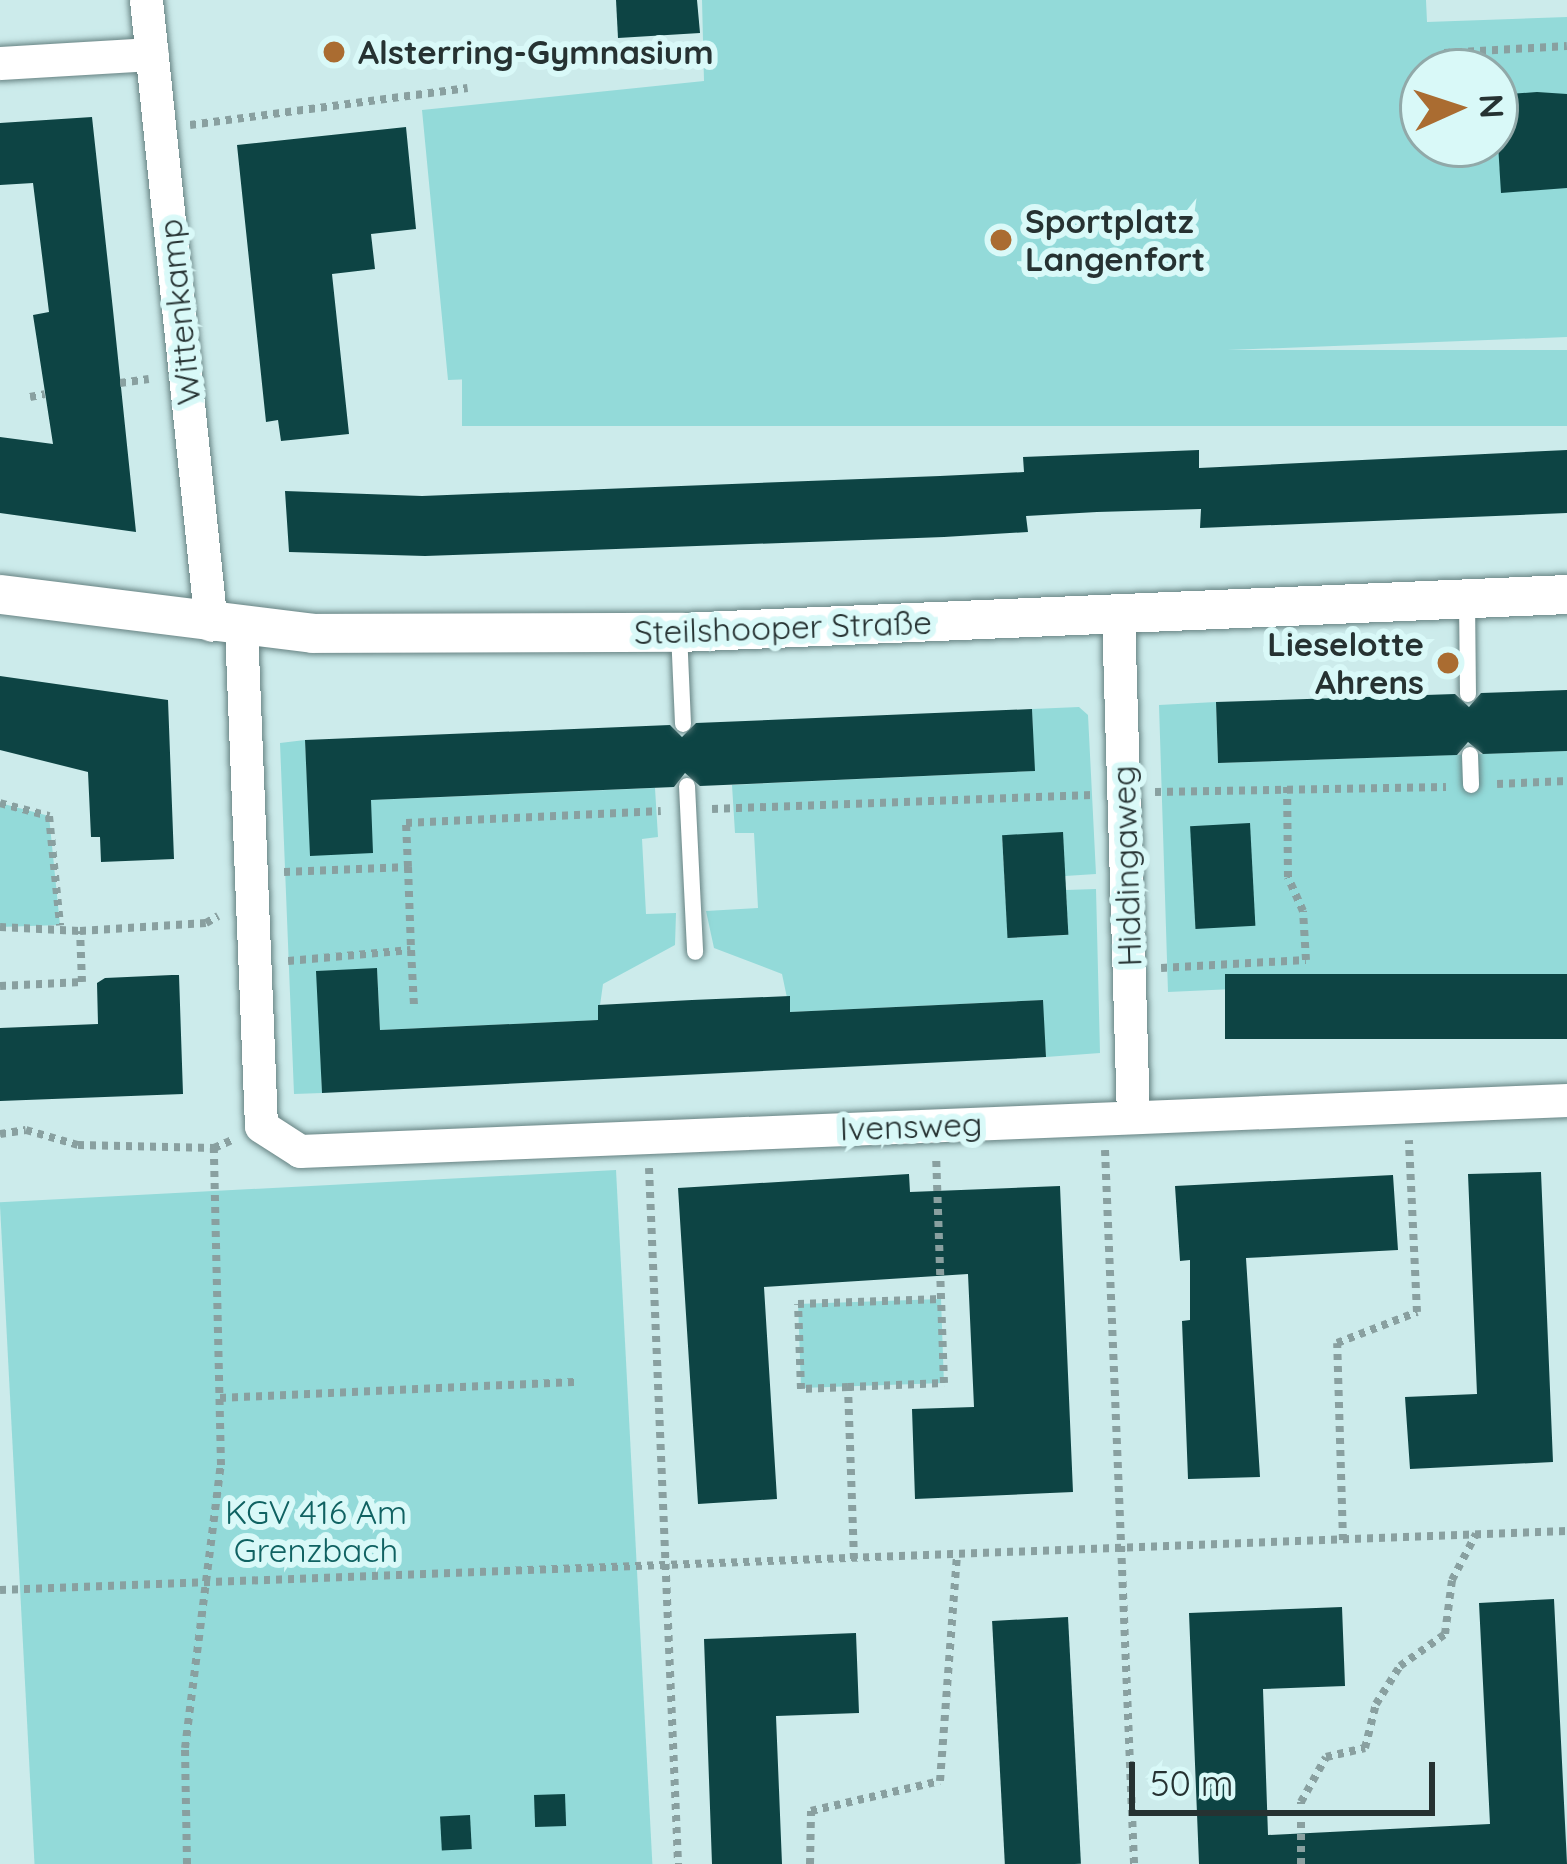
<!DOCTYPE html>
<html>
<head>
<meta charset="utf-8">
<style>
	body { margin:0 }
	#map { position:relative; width:1567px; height:1864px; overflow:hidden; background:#ccebeb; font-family:Quicksand,sans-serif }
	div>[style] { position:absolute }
	.green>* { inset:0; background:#93dad9; transform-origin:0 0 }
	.building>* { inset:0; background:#0d4444; transform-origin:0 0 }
	.path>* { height:8px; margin-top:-4px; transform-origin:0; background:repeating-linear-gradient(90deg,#89a0a0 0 6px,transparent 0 12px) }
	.roads { filter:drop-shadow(0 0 3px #668282) drop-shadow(0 0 3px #668282) }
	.service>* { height:16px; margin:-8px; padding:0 8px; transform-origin:8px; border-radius:8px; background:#fff }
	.minor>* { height:33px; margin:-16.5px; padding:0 16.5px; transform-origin:16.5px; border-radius:16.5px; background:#fff }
	.tertiary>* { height:39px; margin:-19.5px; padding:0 19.5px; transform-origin:19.5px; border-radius:19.5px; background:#fff }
	.dots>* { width:33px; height:33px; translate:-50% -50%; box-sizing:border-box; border:6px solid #d9f9f8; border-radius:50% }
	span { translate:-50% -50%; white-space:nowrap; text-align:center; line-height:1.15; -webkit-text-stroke:12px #d9f9f8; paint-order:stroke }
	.poi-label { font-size:33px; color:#263232; font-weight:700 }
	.left { translate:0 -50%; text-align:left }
	.right { translate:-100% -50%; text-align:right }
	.street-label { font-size:33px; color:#263232 }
	.park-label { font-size:33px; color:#106262 }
	.north { position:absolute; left:1399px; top:48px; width:120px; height:120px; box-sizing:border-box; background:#d9f9f8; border:3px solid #91a9a9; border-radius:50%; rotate:87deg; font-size:33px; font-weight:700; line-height:48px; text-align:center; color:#263232 }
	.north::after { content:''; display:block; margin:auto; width:42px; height:54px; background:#aa6c31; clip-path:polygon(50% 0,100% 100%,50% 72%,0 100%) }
	.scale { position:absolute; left:1129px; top:1762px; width:306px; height:54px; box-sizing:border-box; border:6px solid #263232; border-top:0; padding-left:15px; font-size:36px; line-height:42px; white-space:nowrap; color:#263232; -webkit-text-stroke:9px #d9f9f8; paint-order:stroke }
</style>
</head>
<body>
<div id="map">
	<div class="green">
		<div style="clip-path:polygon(evenodd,702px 0,1426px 0,1427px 22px,1567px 17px,1567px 337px,448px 380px,422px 110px,704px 81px,702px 0,1423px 72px,1495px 72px,1495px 144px,1423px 144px,1423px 72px)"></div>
		<div style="left:1567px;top:350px;width:76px;height:1105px;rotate:90deg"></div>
		<div style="clip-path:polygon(1216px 702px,1218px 763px,1567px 751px,1567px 974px,1168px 992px,1159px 705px)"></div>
		<div style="clip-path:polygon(1079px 707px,1088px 715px,1096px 874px,1065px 876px,1002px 836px,1008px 938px,1068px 935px,1066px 890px,1096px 889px,1100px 1053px,1046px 1057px,1042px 1000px,790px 1012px,782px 974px,714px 948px,706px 911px,758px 908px,754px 833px,735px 833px,732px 785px,1034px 771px,1032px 709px)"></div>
		<div style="clip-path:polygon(305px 740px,311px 856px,371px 800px,655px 788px,658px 837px,642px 839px,646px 914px,676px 913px,675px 945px,603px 984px,598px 1020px,380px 1030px,377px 969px,317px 971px,322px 1093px,294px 1094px,280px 743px)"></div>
		<div style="clip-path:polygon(0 803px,49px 816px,60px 925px,0 927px)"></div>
		<div style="left:616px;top:1170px;width:695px;height:617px;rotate:87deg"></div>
		<div style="left:941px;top:1299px;width:84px;height:143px;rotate:88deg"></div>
	</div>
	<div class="building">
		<div style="clip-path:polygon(616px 0,697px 0,700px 33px,618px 38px)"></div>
		<div style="clip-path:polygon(1537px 92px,1567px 94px,1567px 188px,1501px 193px,1495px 95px)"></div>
		<div style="clip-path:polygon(92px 117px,113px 310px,136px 532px,0 513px,0 437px,53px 444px,33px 315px,49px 312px,33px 183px,0 185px,0 123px)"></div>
		<div style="clip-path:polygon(406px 127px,416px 229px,371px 234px,375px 269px,332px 274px,349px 434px,281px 441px,278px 420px,266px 422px,237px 145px)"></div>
		<div style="clip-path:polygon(1199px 450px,1199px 468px,1567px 450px,1567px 513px,1200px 528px,1201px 509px,1097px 512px,1026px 516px,1028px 532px,944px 537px,425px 556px,289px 552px,285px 491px,422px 496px,940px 476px,1024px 472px,1023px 457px)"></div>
		<div style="clip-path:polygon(0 676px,168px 700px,174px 859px,101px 862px,100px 837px,91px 837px,88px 772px,0 750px)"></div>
		<div style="clip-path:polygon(1567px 690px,1567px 751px,1483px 754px,1468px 742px,1457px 755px,1218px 763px,1216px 702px,1455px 694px,1469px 707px,1481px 693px)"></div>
		<div style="clip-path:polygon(1032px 709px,1035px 771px,700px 786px,685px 773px,674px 787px,371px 800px,373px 853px,310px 856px,305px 740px,670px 725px,682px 737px,696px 723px)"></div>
		<div style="left:1250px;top:823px;width:103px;height:60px;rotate:87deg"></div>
		<div style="left:1063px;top:832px;width:103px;height:61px;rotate:87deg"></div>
		<div style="clip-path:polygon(377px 968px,380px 1030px,598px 1020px,598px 1005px,692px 1000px,790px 996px,790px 1012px,1043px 1000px,1046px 1057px,322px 1093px,316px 971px)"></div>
		<div style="left:1567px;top:974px;width:65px;height:342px;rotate:90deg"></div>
		<div style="clip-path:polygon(172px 975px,179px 975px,183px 1094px,0 1101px,0 1028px,98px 1024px,97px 983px,105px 978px)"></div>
		<div style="clip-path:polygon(1541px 1172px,1553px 1462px,1410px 1469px,1405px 1397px,1477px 1394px,1468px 1174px)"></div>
		<div style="clip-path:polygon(909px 1174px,910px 1192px,1060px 1186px,1073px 1492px,915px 1499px,912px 1409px,974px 1407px,968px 1274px,764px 1287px,777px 1499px,698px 1504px,678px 1188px)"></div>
		<div style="clip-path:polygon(1393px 1175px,1398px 1250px,1246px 1258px,1260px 1477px,1188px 1479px,1182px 1321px,1190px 1320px,1190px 1260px,1180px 1261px,1175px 1186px)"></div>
		<div style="clip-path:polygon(1554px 1599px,1567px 1864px,1199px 1864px,1189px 1613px,1342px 1607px,1345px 1686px,1263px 1689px,1268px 1835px,1490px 1824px,1479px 1603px)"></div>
		<div style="left:1068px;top:1617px;width:247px;height:76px;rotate:87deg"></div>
		<div style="clip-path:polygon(856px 1633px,859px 1713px,776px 1716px,782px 1864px,712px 1864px,704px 1639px)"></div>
		<div style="left:565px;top:1794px;width:32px;height:31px;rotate:88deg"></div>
		<div style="left:470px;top:1815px;width:34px;height:30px;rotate:87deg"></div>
	</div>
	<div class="path">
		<div style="left:1444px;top:53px;width:123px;rotate:-3.3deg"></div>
		<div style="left:190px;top:125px;width:280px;rotate:-7.6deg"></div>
		<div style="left:120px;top:383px;width:29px;rotate:-8deg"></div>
		<div style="left:30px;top:397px;width:15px;rotate:-11deg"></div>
		<div style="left:1497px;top:784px;width:70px;rotate:-2.5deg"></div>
		<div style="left:1155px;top:792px;width:291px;rotate:-1deg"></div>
		<div style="left:0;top:803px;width:51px;rotate:14.9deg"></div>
		<div style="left:49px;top:816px;width:110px;rotate:84.2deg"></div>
		<div style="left:712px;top:809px;width:380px;rotate:-2.1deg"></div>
		<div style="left:408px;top:867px;width:83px;rotate:87.9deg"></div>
		<div style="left:284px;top:872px;width:124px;rotate:-2.3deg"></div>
		<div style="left:408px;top:867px;width:44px;rotate:-92.6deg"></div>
		<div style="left:406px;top:823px;width:255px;rotate:-2.7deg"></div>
		<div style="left:0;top:927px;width:80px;rotate:2.9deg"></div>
		<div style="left:288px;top:961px;width:123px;rotate:-5.1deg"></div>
		<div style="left:411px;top:950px;width:56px;rotate:86.9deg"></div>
		<div style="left:1161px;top:968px;width:145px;rotate:-3.2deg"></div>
		<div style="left:1306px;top:960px;width:49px;rotate:-93.5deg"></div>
		<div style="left:1303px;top:911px;width:37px;rotate:-114deg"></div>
		<div style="left:1288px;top:877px;width:92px;rotate:-90.6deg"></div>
		<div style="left:0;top:986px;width:82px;rotate:-2.8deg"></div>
		<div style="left:82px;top:982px;width:51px;rotate:-92.2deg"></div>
		<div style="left:80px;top:931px;width:126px;rotate:-3.6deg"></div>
		<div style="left:206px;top:923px;width:14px;rotate:-30deg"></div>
		<div style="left:0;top:1134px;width:26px;rotate:-9deg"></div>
		<div style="left:26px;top:1130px;width:54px;rotate:16.1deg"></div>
		<div style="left:78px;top:1145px;width:136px;rotate:1.3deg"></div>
		<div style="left:214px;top:1148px;width:22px;rotate:-24deg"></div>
		<div style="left:1105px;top:1150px;width:715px;rotate:87.67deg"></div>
		<div style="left:649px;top:1168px;width:697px;rotate:87.61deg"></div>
		<div style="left:848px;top:1387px;width:47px;rotate:177.6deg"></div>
		<div style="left:801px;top:1389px;width:85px;rotate:-92deg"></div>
		<div style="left:798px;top:1304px;width:143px;rotate:-2deg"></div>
		<div style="left:220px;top:1398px;width:359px;rotate:-2.6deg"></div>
		<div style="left:1343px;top:1540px;width:197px;rotate:-91.7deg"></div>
		<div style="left:1337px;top:1343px;width:86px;rotate:-21.2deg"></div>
		<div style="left:1417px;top:1312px;width:172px;rotate:-92.7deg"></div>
		<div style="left:854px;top:1559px;width:172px;rotate:-92deg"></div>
		<div style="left:848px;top:1387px;width:96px;rotate:-2.4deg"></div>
		<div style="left:944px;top:1383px;width:226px;rotate:-92deg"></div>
		<div style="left:0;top:1590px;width:1568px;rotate:-2.16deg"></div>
		<div style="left:187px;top:1864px;width:116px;rotate:-91deg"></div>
		<div style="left:185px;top:1748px;width:285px;rotate:-82.8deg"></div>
		<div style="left:221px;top:1465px;width:317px;rotate:-91.3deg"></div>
		<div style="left:810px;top:1864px;width:53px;rotate:-88.9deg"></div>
		<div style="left:811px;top:1811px;width:132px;rotate:-13.1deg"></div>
		<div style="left:940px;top:1781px;width:226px;rotate:-85.7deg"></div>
		<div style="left:1301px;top:1864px;width:62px;rotate:-90deg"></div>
		<div style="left:1301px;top:1802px;width:51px;rotate:-60.9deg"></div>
		<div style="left:1326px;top:1757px;width:40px;rotate:-13deg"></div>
		<div style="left:1365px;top:1748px;width:45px;rotate:-76deg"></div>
		<div style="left:1376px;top:1704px;width:45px;rotate:-57.7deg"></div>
		<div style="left:1400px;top:1666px;width:55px;rotate:-35.4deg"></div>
		<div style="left:1445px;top:1634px;width:54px;rotate:-82.6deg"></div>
		<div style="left:1452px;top:1580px;width:52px;rotate:-62.4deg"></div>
	</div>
	<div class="roads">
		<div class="service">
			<div style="left:1467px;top:599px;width:95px;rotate:89.4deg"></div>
			<div style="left:679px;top:632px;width:92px;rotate:87.5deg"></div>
			<div style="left:1470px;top:755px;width:30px;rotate:88deg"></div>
			<div style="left:687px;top:786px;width:166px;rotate:87.2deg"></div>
		</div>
		<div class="minor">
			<div style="left:146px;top:0;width:628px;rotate:84.06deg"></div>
			<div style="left:0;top:63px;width:152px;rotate:-3.4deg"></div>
			<div style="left:1118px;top:614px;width:503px;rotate:88.29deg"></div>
			<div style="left:241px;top:628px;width:498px;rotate:87.7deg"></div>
			<div style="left:261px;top:1126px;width:46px;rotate:32.7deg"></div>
			<div style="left:300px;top:1151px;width:1268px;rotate:-2.31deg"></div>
		</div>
		<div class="tertiary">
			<div style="left:0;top:594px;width:314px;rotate:7.1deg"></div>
			<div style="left:312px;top:633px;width:367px;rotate:-0.2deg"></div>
			<div style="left:679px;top:632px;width:889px;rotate:-2.45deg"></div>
		</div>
	</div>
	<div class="dots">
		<div style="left:334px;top:52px;background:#aa6c31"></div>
		<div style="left:1001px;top:240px;background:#aa6c31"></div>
		<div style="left:1448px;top:663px;background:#aa6c31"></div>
	</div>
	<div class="poi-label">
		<span class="left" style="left:358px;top:52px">Alsterring-Gymnasium</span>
		<span class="left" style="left:1025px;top:240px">Sportplatz<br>Langenfort</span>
		<span class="right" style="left:1424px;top:663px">Lieselotte<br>Ahrens</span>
	</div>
	<div class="street-label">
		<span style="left:179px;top:312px;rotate:-96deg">Wittenkamp</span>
		<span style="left:783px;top:627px;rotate:-2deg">Steilshooper Straße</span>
		<span style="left:1126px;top:866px;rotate:-92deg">Hiddingaweg</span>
		<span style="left:911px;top:1126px;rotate:-2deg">Ivensweg</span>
	</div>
	<div class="park-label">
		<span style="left:316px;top:1531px">KGV 416 Am<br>Grenzbach</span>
	</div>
	<div class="north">N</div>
	<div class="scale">50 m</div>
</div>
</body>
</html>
